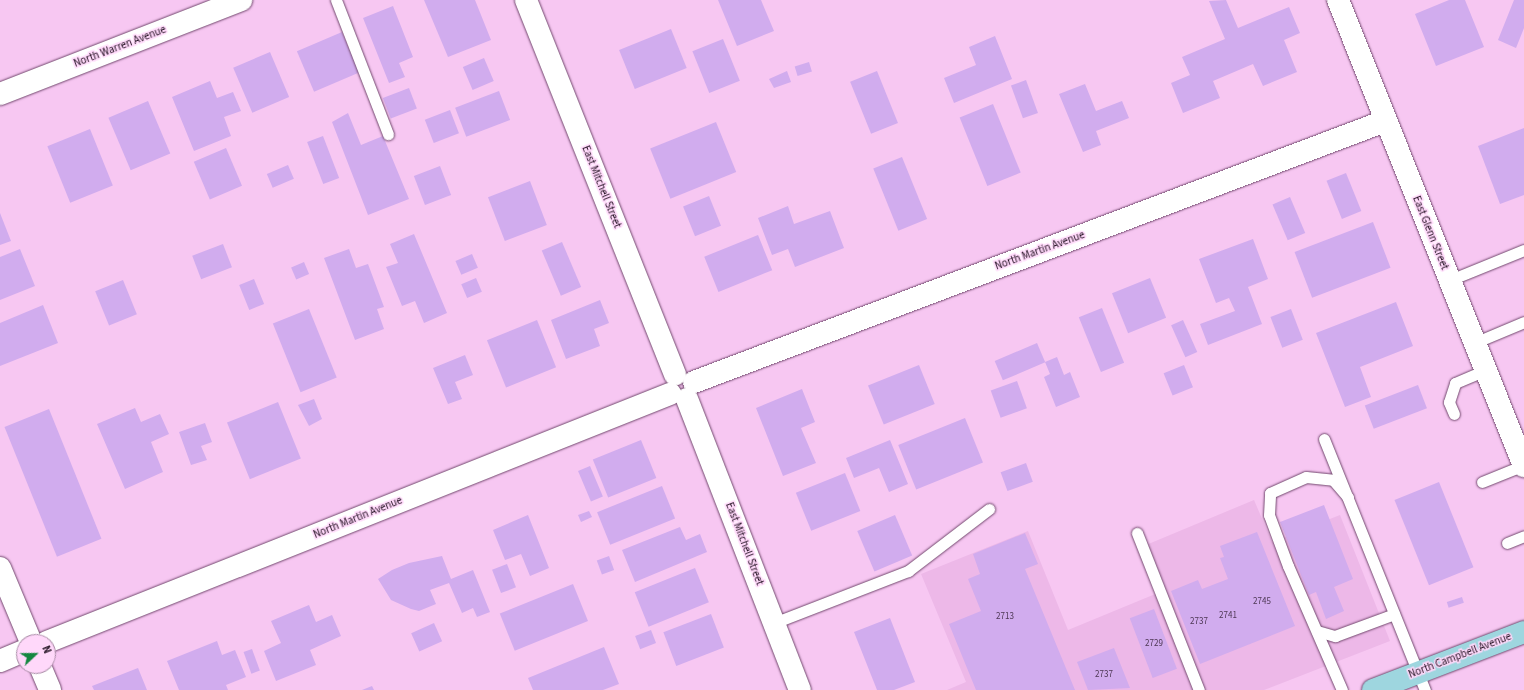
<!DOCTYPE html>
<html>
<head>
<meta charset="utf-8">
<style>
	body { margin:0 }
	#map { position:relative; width:1524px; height:690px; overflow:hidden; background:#f7c7f2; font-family:"Source Sans 3",sans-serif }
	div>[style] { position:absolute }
	.built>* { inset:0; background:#edb8e8 }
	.building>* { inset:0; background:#d1acee; transform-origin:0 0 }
	.roads { filter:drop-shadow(0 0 1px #72496e) drop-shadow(0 0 1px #72496e) }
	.lane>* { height:11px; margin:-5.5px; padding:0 5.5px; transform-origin:5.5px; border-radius:5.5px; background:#fff }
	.street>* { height:22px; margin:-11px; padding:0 11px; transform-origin:11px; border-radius:11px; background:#fff }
	.secondary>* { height:22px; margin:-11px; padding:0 11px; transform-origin:11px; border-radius:11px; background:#fff }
	.primary>* { height:22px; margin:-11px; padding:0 11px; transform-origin:11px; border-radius:11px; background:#9ed6df }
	span { translate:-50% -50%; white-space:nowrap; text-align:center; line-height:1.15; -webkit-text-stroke:3px #ffd8fa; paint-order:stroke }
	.number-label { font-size:9px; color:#4e3855 }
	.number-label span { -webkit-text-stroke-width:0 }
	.street-label { font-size:11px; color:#231222 }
	.north { position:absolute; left:16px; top:634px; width:40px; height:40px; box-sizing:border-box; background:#ffd8fa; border:1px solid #a789a4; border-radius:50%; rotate:68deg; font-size:11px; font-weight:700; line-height:16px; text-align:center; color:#231222 }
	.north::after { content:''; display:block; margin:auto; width:14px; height:18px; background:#158740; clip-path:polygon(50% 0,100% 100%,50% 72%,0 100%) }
</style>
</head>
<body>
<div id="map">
	<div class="built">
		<div style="clip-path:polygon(1254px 500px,1272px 542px,1340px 515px,1390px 641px,1264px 690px,947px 690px,966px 682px,921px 574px,1028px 531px,1068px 630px,1165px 590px,1146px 545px)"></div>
	</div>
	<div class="building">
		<div style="clip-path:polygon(424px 0,475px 0,491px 40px,448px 57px)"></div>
		<div style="clip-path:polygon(718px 0,761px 0,774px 31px,737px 46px)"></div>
		<div style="clip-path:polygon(1226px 0,1238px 28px,1289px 7px,1300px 33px,1284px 40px,1297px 72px,1263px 86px,1253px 64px,1213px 81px,1220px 98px,1183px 113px,1171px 83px,1190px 75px,1182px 57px,1225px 39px,1209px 1px)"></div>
		<div style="clip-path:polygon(1449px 0,1465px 0,1484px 47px,1436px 66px,1415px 14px)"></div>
		<div style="clip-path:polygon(1514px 0,1524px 0,1524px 28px,1516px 48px,1498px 40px)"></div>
		<div style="clip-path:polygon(393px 6px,413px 57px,399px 63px,405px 77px,389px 83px,363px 18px)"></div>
		<div style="left:671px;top:29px;width:42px;height:56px;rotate:68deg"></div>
		<div style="left:342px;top:32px;width:44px;height:49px;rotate:67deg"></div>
		<div style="clip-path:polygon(995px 36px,1012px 79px,954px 103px,944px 78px,976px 65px,969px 47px)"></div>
		<div style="left:723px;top:39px;width:45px;height:33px;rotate:68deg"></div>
		<div style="left:270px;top:52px;width:49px;height:40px;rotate:67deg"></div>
		<div style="left:484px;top:58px;width:25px;height:23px;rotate:67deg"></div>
		<div style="left:809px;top:62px;width:10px;height:15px;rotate:73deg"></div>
		<div style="clip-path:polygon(787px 71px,791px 82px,774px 88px,769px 79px)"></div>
		<div style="left:877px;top:71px;width:56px;height:29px;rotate:68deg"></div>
		<div style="left:1026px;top:80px;width:35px;height:16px;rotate:70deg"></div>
		<div style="clip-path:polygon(210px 81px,217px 98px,233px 92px,241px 111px,224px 117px,231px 136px,194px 151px,172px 97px)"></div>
		<div style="clip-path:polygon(1085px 84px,1096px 111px,1122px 101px,1129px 118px,1096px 131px,1101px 145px,1083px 152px,1059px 94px)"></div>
		<div style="left:409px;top:88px;width:22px;height:28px;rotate:69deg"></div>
		<div style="left:499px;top:91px;width:31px;height:47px;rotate:69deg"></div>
		<div style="left:148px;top:101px;width:57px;height:43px;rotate:67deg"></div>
		<div style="left:993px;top:104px;width:74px;height:36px;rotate:68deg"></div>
		<div style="left:450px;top:110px;width:25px;height:27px;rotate:69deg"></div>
		<div style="clip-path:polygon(348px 113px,361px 145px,383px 136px,409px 199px,368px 215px,332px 122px)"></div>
		<div style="left:716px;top:122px;width:54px;height:71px;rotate:68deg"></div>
		<div style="clip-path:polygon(1524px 128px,1524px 195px,1500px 204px,1478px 146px)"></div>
		<div style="left:90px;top:129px;width:61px;height:46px;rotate:68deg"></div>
		<div style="left:323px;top:136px;width:45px;height:17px;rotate:69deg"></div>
		<div style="left:226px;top:148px;width:41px;height:35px;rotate:67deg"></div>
		<div style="left:902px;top:157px;width:67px;height:31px;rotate:68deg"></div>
		<div style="left:288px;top:165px;width:15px;height:23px;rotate:67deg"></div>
		<div style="left:440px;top:166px;width:31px;height:28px;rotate:69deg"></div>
		<div style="left:1346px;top:173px;width:41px;height:21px;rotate:68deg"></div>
		<div style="left:530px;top:181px;width:47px;height:45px;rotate:69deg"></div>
		<div style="left:709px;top:196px;width:32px;height:28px;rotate:68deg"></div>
		<div style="left:1290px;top:197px;width:39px;height:19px;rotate:67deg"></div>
		<div style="clip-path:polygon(788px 206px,794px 224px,830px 211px,844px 248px,795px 267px,788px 249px,772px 255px,758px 218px)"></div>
		<div style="clip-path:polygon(0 213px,11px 241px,0 245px)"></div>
		<div style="left:1373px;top:222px;width:49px;height:84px;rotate:69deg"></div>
		<div style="clip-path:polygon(414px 234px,447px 313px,424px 323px,415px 301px,402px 306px,386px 267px,398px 263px,390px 244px)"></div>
		<div style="left:758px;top:235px;width:38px;height:58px;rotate:68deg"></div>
		<div style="clip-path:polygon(1253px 239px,1268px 279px,1248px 287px,1262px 324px,1208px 345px,1200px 324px,1235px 311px,1229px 298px,1216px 303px,1199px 259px)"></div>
		<div style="left:562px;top:242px;width:49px;height:22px;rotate:67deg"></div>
		<div style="left:223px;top:244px;width:25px;height:33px;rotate:69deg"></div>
		<div style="clip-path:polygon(20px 249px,35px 286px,0 300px,0 257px)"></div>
		<div style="clip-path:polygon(349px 249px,356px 268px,368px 264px,384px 307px,377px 309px,384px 329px,355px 340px,324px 258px)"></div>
		<div style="left:472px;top:254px;width:15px;height:18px;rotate:67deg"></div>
		<div style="left:304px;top:262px;width:13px;height:14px;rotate:67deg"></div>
		<div style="left:476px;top:278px;width:15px;height:16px;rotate:67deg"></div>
		<div style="left:1150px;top:278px;width:43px;height:41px;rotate:68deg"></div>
		<div style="left:254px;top:279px;width:27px;height:16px;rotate:68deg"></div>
		<div style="left:123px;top:280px;width:37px;height:30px;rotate:68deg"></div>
		<div style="clip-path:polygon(600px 300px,609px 323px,594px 329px,600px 346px,566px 359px,551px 320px)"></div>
		<div style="clip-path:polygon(1396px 302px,1413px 346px,1360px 367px,1371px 397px,1345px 407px,1316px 333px)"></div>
		<div style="clip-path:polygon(43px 305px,58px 343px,0 366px,0 323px)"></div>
		<div style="left:1102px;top:308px;width:59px;height:25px;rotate:68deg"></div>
		<div style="left:309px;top:309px;width:74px;height:39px;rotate:68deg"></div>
		<div style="left:1291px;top:309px;width:33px;height:22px;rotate:69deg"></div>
		<div style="left:537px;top:320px;width:51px;height:54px;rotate:68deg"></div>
		<div style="left:1183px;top:320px;width:35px;height:13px;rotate:66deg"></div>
		<div style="left:1037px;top:343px;width:21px;height:46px;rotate:67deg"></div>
		<div style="clip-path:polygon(465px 355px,473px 375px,455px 382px,462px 399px,448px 404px,433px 368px)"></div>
		<div style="clip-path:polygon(1057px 357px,1064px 375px,1070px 372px,1080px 397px,1056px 407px,1044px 377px,1050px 374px,1045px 362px)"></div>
		<div style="left:919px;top:365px;width:42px;height:55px;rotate:68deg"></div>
		<div style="left:1184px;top:365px;width:24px;height:22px;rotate:68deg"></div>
		<div style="left:1017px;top:381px;width:29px;height:28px;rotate:70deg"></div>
		<div style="left:1418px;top:385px;width:25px;height:57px;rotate:69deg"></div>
		<div style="clip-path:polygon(802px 389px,815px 422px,801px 428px,816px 463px,783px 476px,756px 408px)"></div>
		<div style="clip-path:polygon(314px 399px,322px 419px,309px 426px,298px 405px)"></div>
		<div style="left:278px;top:402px;width:61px;height:55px;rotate:68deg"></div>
		<div style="clip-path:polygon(135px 408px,141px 422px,160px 414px,169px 434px,151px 442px,163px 472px,125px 489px,97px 424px)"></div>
		<div style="left:49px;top:409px;width:140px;height:48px;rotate:68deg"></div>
		<div style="left:965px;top:418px;width:48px;height:72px;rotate:68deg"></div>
		<div style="clip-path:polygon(205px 423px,212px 442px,201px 446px,207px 460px,191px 465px,179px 432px)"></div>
		<div style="left:641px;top:440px;width:41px;height:52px;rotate:68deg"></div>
		<div style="clip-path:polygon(890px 440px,908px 484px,889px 492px,879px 468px,854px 478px,846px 458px)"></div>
		<div style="left:1026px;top:463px;width:20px;height:27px;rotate:70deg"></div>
		<div style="left:590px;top:466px;width:33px;height:13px;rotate:67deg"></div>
		<div style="left:845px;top:473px;width:41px;height:53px;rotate:68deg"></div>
		<div style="left:1439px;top:482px;width:92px;height:48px;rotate:68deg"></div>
		<div style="left:662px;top:486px;width:35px;height:70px;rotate:68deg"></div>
		<div style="clip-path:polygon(1324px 505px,1353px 579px,1334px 587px,1344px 611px,1326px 619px,1316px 592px,1309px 595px,1280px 522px)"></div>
		<div style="clip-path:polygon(589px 511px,592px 517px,581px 522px,578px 515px)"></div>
		<div style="clip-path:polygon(528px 515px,549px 568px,530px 576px,521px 554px,505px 560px,493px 530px)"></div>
		<div style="left:895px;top:515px;width:44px;height:41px;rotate:67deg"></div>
		<div style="clip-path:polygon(680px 527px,686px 540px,700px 534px,707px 552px,635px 582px,622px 550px)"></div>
		<div style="clip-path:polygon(1257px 532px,1295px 626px,1200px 664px,1171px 591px,1198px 580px,1202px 589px,1228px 579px,1220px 558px,1224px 557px,1220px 546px)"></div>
		<div style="clip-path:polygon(1025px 533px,1038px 564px,1025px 569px,1075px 690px,976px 690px,949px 624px,981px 611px,968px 579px,980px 574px,973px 554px)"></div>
		<div style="clip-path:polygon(442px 556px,451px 579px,473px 570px,490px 612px,477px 617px,473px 608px,462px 613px,449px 583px,430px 590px,436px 604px,419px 611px,411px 609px,391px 600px,378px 579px,392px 570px,409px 563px)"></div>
		<div style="left:609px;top:556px;width:15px;height:13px;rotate:70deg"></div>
		<div style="left:507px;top:564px;width:25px;height:16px;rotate:69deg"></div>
		<div style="left:695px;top:568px;width:37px;height:65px;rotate:68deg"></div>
		<div style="left:573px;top:584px;width:40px;height:79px;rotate:68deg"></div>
		<div style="left:1462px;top:597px;width:6px;height:16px;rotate:72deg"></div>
		<div style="clip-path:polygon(309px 605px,316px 622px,332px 615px,341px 636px,310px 650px,316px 665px,276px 681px,264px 651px,281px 643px,271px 621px)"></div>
		<div style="left:1154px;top:609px;width:64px;height:26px;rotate:69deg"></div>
		<div style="left:711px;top:614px;width:36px;height:51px;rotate:69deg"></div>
		<div style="clip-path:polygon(890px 618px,915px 682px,894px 690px,877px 690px,854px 632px)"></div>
		<div style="left:434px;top:623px;width:20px;height:25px;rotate:66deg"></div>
		<div style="left:651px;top:630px;width:14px;height:17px;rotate:69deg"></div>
		<div style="clip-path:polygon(217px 641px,222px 655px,235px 650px,246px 677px,226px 685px,228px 690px,179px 690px,167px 661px)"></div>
		<div style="clip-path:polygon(604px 647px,619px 684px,603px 690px,533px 690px,528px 678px)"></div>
		<div style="clip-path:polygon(1114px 648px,1130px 688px,1088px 690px,1077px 662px)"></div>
		<div style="left:252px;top:649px;width:23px;height:9px;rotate:70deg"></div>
		<div style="clip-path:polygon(138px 668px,147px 690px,94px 690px,92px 686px)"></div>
		<div style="clip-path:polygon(372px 686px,374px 690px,362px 690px)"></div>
	</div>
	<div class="roads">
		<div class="lane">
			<div style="left:336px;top:0;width:144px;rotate:68.8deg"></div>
			<div style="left:1450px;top:280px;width:80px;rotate:-22.1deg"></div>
			<div style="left:1474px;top:343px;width:54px;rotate:-22.8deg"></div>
			<div style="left:1454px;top:414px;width:13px;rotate:-113deg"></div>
			<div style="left:1449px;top:402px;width:20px;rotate:-72deg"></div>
			<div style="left:1455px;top:383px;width:33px;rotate:-23deg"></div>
			<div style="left:1324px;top:439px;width:271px;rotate:68.1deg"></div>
			<div style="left:1482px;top:482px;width:45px;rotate:-22deg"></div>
			<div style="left:1137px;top:533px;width:169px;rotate:68.5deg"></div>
			<div style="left:1507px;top:543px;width:18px;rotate:-22deg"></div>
			<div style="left:774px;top:623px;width:144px;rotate:-21.2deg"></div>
			<div style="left:908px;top:571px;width:102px;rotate:-37.4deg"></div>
			<div style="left:1317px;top:631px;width:19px;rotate:16deg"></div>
			<div style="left:1335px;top:636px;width:63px;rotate:-20.4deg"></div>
			<div style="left:1342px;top:690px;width:135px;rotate:-113.5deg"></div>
			<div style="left:1288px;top:566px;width:54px;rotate:-110.4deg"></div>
			<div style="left:1269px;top:515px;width:22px;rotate:-87deg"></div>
			<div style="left:1270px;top:493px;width:39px;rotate:-24deg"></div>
			<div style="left:1306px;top:477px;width:27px;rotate:6deg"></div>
			<div style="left:1333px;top:480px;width:23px;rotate:49deg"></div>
		</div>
		<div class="street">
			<div style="left:526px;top:0;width:403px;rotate:68.3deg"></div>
			<div style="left:0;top:94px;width:259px;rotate:-21.3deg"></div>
			<div style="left:694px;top:382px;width:739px;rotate:-20.69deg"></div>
			<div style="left:687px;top:399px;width:312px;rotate:68.8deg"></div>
			<div style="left:0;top:568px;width:80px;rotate:67.3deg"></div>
			<div style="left:47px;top:642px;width:671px;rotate:-21.71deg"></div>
			<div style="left:0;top:661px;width:26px;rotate:-23deg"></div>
			<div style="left:40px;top:666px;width:26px;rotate:67deg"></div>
		</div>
		<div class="secondary">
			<div style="left:1338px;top:0;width:502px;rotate:68.24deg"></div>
		</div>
		<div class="primary">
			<div style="left:1373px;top:690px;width:162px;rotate:-21deg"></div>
		</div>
	</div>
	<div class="number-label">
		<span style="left:1262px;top:602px">2745</span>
		<span style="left:1228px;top:616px">2741</span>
		<span style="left:1005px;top:617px">2713</span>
		<span style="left:1199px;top:622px">2737</span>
		<span style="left:1154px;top:644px">2729</span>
		<span style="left:1104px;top:675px">2737</span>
	</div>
	<div class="street-label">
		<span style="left:120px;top:47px;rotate:-21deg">North Warren Avenue</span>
		<span style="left:601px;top:187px;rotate:68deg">East Mitchell Street</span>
		<span style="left:1430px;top:233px;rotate:68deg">East Glenn Street</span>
		<span style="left:1040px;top:251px;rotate:-20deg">North Martin Avenue</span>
		<span style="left:358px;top:518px;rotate:-22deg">North Martin Avenue</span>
		<span style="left:744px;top:544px;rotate:69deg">East Mitchell Street</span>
		<span style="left:1460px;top:656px;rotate:-21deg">North Campbell Avenue</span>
	</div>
	<div class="north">N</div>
</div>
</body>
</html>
